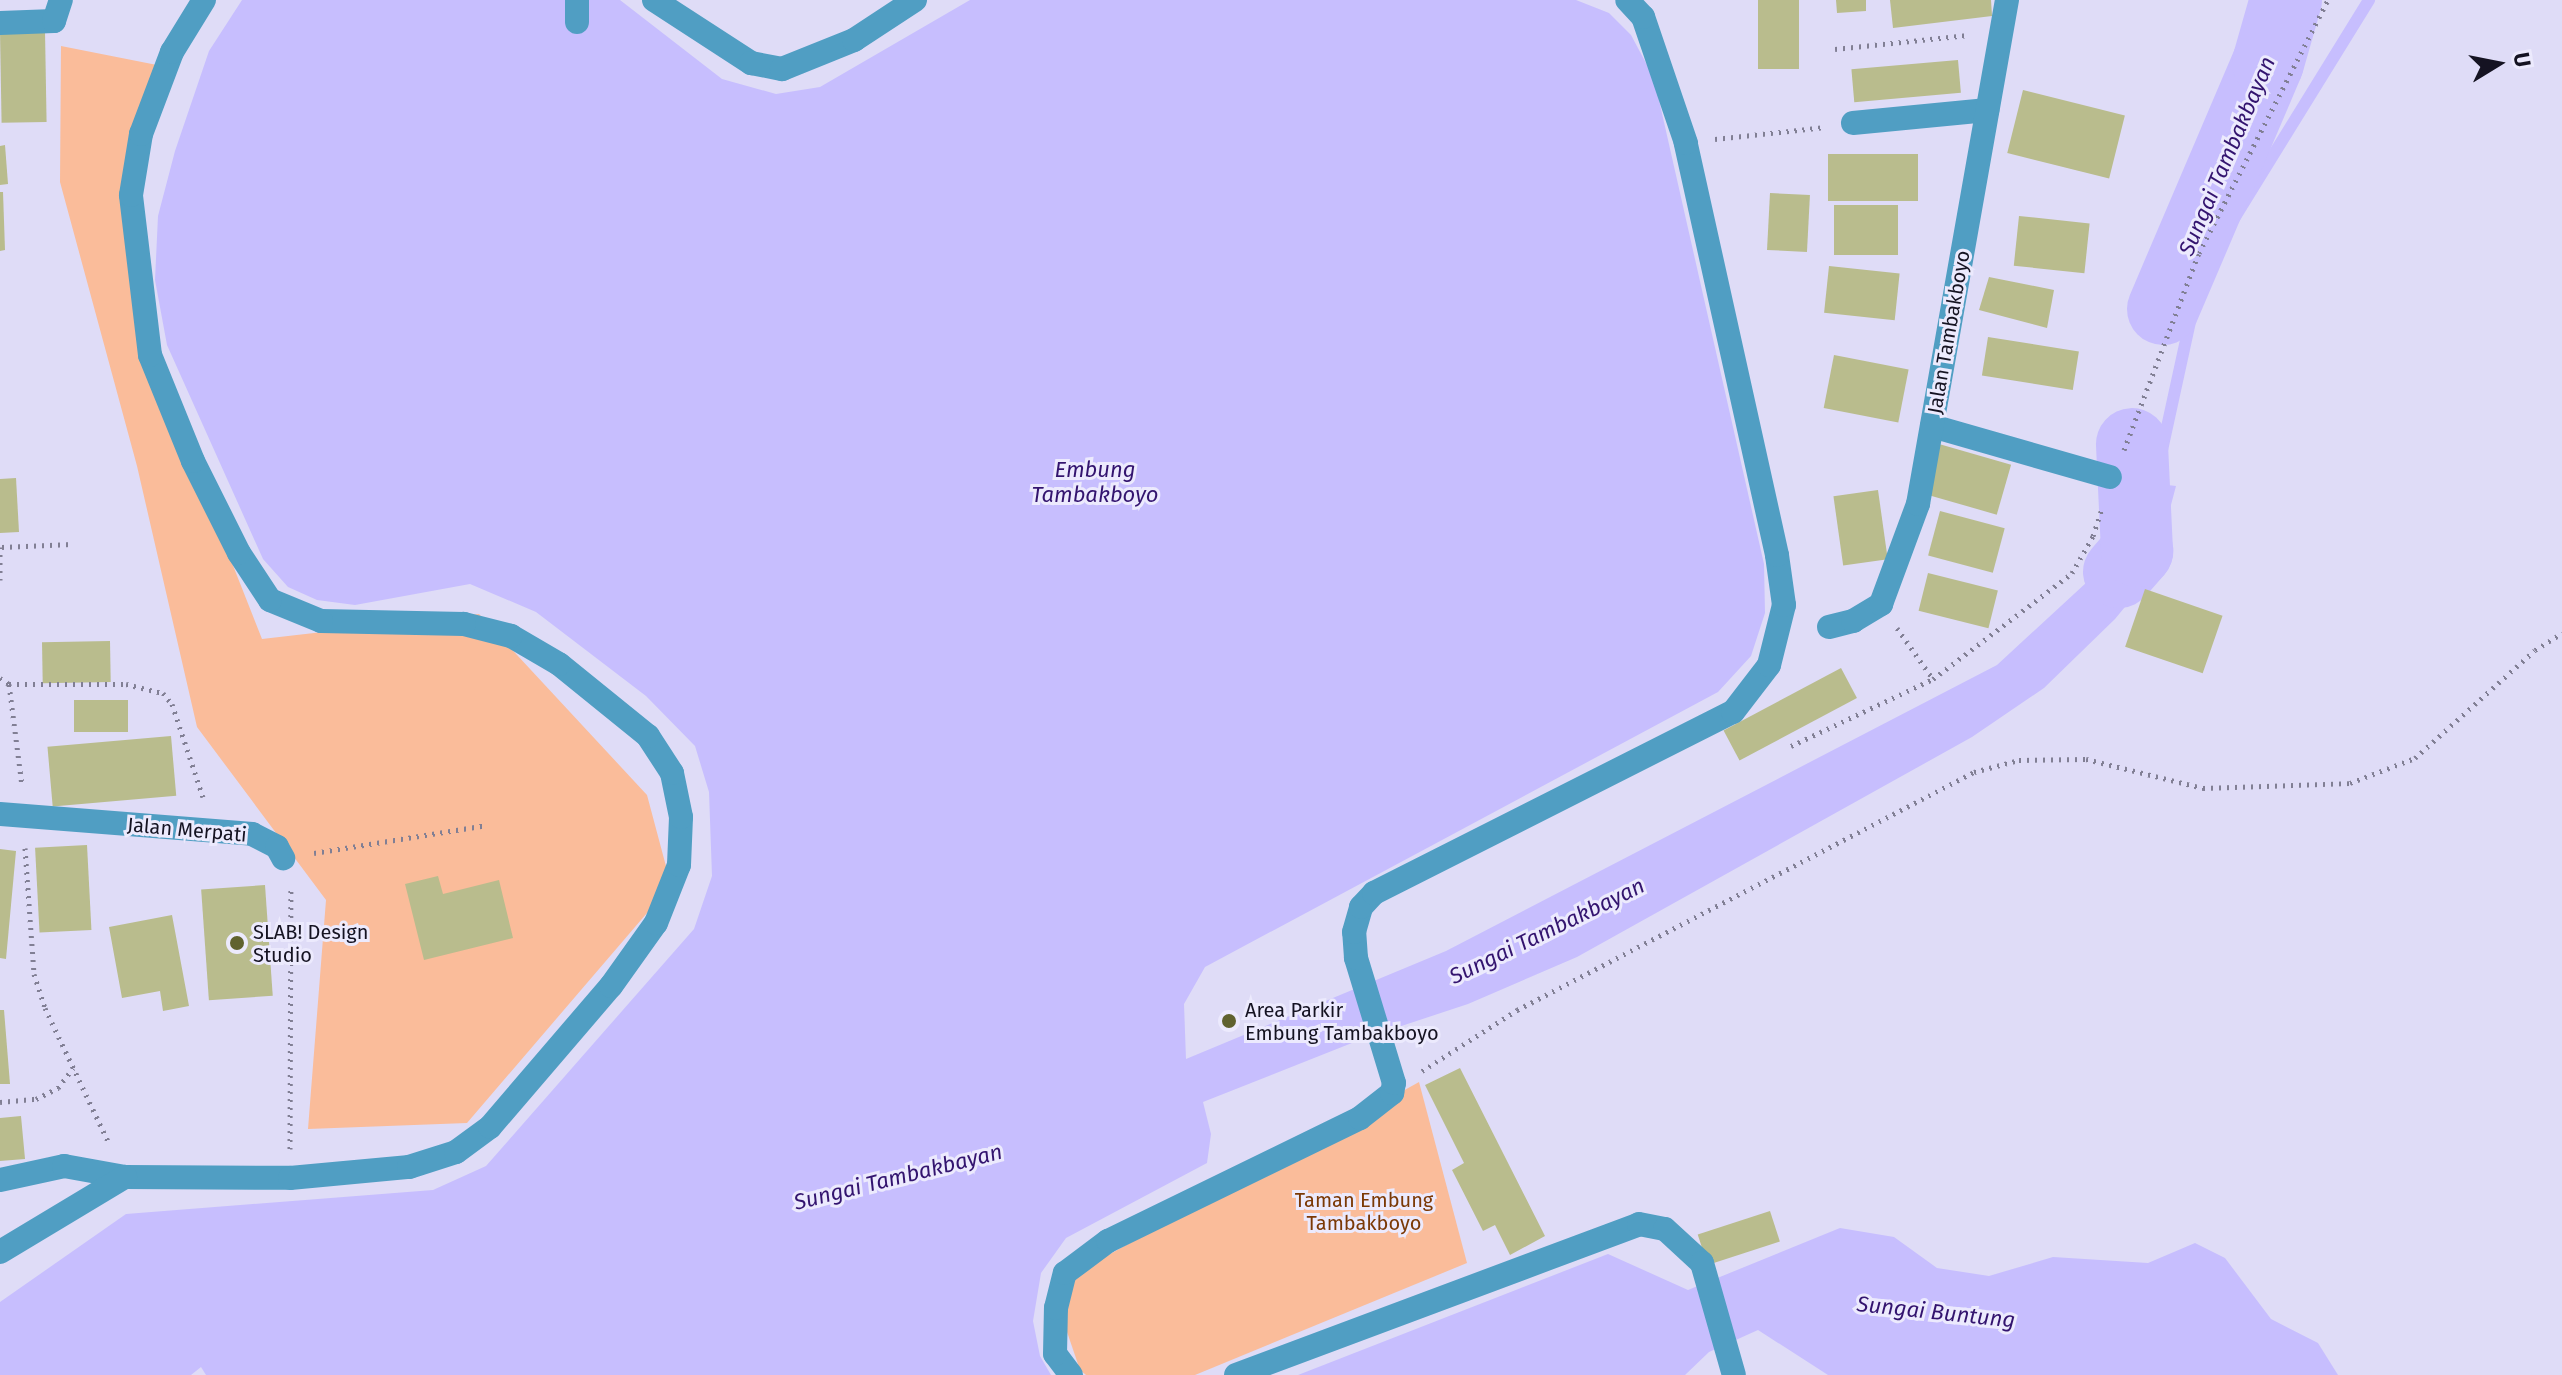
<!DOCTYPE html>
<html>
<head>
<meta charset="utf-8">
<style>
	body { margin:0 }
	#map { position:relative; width:2562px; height:1375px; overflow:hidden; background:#dfdcf7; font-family:"Fira Sans",sans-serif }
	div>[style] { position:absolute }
	.green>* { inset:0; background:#fabc9a }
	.water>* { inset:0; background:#c7befe }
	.stream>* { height:12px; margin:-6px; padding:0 6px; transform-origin:6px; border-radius:6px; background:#c7befe }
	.river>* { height:72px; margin:-36px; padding:0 36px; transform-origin:36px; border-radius:36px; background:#c7befe }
	.building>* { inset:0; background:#b9bc8d; transform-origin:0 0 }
	.path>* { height:5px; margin-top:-2.5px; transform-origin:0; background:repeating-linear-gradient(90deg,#817f94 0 2px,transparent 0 8px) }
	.minor>* { height:24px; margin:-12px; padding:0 12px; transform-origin:12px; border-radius:12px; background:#509ec3 }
	.dots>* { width:22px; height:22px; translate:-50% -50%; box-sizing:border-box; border:4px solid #eceafd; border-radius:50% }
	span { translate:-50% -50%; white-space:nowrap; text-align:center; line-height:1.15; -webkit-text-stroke:6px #eceafd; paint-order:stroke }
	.street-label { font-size:20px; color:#151322 }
	.poi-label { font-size:20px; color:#151322 }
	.left { translate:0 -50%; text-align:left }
	.park-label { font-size:20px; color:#7b3906 }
	.water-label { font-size:22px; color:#33146f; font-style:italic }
	.north { position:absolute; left:2458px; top:24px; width:80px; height:80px; -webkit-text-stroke:6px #eceafd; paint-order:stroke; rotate:80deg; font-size:22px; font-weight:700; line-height:32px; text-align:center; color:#151322 }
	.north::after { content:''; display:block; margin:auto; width:28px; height:36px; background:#151322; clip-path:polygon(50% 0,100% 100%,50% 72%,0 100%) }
</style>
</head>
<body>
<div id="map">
	<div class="green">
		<div style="clip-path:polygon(61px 46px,157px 65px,132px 181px,159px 378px,262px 639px,479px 614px,647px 795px,671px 885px,467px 1123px,308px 1129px,326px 900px,197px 727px,137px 466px,60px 182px)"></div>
		<div style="clip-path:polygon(1419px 1082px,1467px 1263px,1195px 1375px,1086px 1375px,1080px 1370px,1065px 1326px,1069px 1284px,1076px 1273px)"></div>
	</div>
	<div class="water">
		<div style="clip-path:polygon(242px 0,620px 0,722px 79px,776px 94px,820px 87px,970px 0,1576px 0,1609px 13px,1631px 35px,1654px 78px,1764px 564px,1765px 613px,1751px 656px,1718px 692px,1205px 967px,1184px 1004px,1186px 1059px,1446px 951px,1997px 665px,2113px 558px,2116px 479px,2176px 486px,2153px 573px,2115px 619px,2044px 688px,1972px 737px,1577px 957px,1468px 1004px,1362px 1039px,1203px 1102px,1211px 1134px,1207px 1163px,1066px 1238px,1041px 1273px,1033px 1321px,1040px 1356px,1051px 1375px,206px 1375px,201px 1367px,191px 1375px,0 1375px,0 1302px,126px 1214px,433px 1190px,486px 1166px,694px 929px,712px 876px,709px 792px,695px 746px,646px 696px,536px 612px,470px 584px,355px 605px,317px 600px,288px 587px,263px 559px,167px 345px,155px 280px,158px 216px,175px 151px,209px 51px)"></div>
		<div style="clip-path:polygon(1840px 1228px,1894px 1237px,1937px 1268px,1989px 1276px,2053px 1257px,2148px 1263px,2195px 1243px,2225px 1258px,2271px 1319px,2318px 1343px,2338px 1375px,1828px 1375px,1758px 1330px,1709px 1352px,1685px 1375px,1298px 1375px,1608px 1254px,1688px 1290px)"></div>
	</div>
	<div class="stream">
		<div style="left:2152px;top:496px;width:229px;rotate:-77.7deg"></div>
		<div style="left:2201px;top:272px;width:320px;rotate:-58.3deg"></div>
	</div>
	<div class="river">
		<div style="left:2163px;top:309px;width:267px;rotate:-66.9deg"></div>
		<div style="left:2268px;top:63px;width:66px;rotate:-74.1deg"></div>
		<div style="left:2119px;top:572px;width:28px;rotate:-49deg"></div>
		<div style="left:2137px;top:551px;width:107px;rotate:-92.7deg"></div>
	</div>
	<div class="building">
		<div style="left:1758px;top:0;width:41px;height:69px"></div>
		<div style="clip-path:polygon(1836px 0,1866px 0,1866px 11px,1837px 13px)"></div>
		<div style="clip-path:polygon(1890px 0,1991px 0,1992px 16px,1893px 28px)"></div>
		<div style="left:45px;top:31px;width:91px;height:45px;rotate:89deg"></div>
		<div style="left:1958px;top:60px;width:33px;height:107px;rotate:85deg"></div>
		<div style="left:2023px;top:90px;width:105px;height:65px;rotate:14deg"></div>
		<div style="clip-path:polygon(5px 145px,8px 184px,0 185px,0 146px)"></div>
		<div style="left:1828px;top:154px;width:90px;height:47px"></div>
		<div style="clip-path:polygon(0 192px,3px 192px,5px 250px,0 251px)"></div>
		<div style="left:1770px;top:193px;width:40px;height:57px;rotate:3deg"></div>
		<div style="left:1834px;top:205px;width:64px;height:50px"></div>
		<div style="left:2019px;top:216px;width:71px;height:50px;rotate:6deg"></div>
		<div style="left:1829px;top:266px;width:71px;height:47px;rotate:6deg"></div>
		<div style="clip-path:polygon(1989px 277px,2054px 290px,2047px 328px,1979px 310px)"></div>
		<div style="left:1988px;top:337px;width:92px;height:39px;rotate:9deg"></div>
		<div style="left:1834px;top:355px;width:76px;height:54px;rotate:11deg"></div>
		<div style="left:1939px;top:444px;width:75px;height:52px;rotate:16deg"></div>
		<div style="clip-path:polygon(16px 478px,19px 532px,0 533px,0 479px)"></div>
		<div style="left:1878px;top:490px;width:70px;height:45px;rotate:82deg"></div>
		<div style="left:1940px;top:511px;width:67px;height:46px;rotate:15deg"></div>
		<div style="left:1928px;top:573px;width:72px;height:39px;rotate:14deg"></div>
		<div style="left:2145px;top:589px;width:82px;height:61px;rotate:19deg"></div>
		<div style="left:110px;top:641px;width:41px;height:68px;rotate:89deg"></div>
		<div style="left:1841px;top:668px;width:34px;height:133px;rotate:62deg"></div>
		<div style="left:128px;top:700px;width:32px;height:54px;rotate:90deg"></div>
		<div style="left:171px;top:736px;width:60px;height:124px;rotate:85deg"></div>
		<div style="left:87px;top:845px;width:85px;height:52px;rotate:87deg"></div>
		<div style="clip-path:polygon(0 849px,16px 851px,6px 959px,0 958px)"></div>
		<div style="clip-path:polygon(438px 876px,443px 894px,499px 880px,513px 938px,424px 960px,405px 884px)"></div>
		<div style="left:265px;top:885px;width:111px;height:64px;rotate:86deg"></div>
		<div style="clip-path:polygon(172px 915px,189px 1006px,163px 1011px,160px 991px,122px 998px,109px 927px)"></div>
		<div style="clip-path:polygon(0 1010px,4px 1010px,10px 1084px,0 1084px)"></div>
		<div style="clip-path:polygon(1460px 1068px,1545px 1236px,1510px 1255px,1495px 1225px,1483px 1231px,1452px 1170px,1464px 1163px,1425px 1085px)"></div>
		<div style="clip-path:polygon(21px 1116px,25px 1159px,0 1161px,0 1118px)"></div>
		<div style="left:1770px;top:1211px;width:32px;height:76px;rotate:72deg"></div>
	</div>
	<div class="path">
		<div style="left:1835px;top:49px;width:134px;rotate:-6deg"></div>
		<div style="left:1715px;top:139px;width:111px;rotate:-6.2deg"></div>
		<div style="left:2124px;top:450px;width:211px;rotate:-69.2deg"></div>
		<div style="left:2199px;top:253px;width:284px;rotate:-63deg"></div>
		<div style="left:0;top:547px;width:33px;rotate:90deg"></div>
		<div style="left:2px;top:547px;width:70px;rotate:-2.5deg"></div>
		<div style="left:1897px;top:628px;width:62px;rotate:54.8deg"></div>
		<div style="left:1933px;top:679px;width:175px;rotate:-37.3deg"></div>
		<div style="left:2072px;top:573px;width:43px;rotate:-60.4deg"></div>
		<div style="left:2093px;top:536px;width:29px;rotate:-72deg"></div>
		<div style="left:0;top:678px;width:11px;rotate:34deg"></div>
		<div style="left:9px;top:684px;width:117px"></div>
		<div style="left:126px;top:684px;width:38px;rotate:14deg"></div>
		<div style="left:163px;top:693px;width:14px;rotate:51deg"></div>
		<div style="left:172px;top:704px;width:98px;rotate:71.6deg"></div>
		<div style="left:9px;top:684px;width:103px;rotate:82.7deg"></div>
		<div style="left:1791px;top:746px;width:157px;rotate:-25.3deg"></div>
		<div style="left:25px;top:848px;width:126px;rotate:85.9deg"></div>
		<div style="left:34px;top:974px;width:36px;rotate:72deg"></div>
		<div style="left:45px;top:1008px;width:147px;rotate:64.7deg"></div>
		<div style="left:314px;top:853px;width:174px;rotate:-9.2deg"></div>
		<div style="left:1422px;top:1071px;width:113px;rotate:-32.7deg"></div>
		<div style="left:1517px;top:1010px;width:515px;rotate:-27.51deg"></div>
		<div style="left:1974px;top:772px;width:47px;rotate:-14.9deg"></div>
		<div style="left:2019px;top:760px;width:67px;rotate:-0.9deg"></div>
		<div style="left:2086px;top:759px;width:121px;rotate:13.9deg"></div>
		<div style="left:2203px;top:788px;width:147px;rotate:-1.9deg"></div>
		<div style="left:2350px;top:783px;width:70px;rotate:-21deg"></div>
		<div style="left:2415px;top:758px;width:161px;rotate:-42deg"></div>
		<div style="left:2535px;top:650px;width:32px;rotate:-32deg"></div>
		<div style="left:0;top:1102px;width:36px;rotate:-5deg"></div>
		<div style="left:36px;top:1099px;width:25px;rotate:-27deg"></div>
		<div style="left:58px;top:1088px;width:25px;rotate:-53deg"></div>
		<div style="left:290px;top:1149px;width:262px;rotate:-89.8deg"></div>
	</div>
	<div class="minor">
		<div style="left:577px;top:0;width:22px;rotate:90deg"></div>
		<div style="left:654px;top:0;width:116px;rotate:33deg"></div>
		<div style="left:751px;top:63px;width:32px;rotate:11deg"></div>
		<div style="left:782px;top:69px;width:78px;rotate:-21.9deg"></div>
		<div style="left:854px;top:40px;width:73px;rotate:-33.3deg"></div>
		<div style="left:0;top:23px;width:54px;rotate:-2.1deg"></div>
		<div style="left:54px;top:21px;width:22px;rotate:-72deg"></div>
		<div style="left:1853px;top:123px;width:135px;rotate:-5.5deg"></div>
		<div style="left:1932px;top:426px;width:185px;rotate:16deg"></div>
		<div style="left:1829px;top:627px;width:25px;rotate:-14deg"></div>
		<div style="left:1853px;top:621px;width:33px;rotate:-31deg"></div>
		<div style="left:1881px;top:604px;width:107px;rotate:-69.7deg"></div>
		<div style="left:1918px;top:504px;width:512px;rotate:-79.99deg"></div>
		<div style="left:0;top:814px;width:253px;rotate:4.5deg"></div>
		<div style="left:252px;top:834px;width:28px;rotate:27deg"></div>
		<div style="left:277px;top:847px;width:13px;rotate:61deg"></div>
		<div style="left:0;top:1180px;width:66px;rotate:-12.3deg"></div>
		<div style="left:64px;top:1166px;width:62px;rotate:10.2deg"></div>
		<div style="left:125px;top:1177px;width:165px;rotate:0.3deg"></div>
		<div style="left:290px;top:1178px;width:120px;rotate:-5.3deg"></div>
		<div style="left:409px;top:1167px;width:49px;rotate:-17.7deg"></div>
		<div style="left:456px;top:1152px;width:42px;rotate:-36.3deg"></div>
		<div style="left:490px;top:1127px;width:186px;rotate:-49.4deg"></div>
		<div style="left:611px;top:986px;width:77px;rotate:-54.5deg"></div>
		<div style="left:656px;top:923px;width:62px;rotate:-68.4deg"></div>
		<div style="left:679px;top:865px;width:48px;rotate:-87.6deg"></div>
		<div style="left:681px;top:817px;width:45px;rotate:-101.6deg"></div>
		<div style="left:672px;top:773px;width:44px;rotate:-123deg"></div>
		<div style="left:648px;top:736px;width:114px;rotate:-141deg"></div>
		<div style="left:559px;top:664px;width:56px;rotate:-149.7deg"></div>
		<div style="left:511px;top:636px;width:49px;rotate:-165.7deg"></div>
		<div style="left:464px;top:624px;width:143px;rotate:-178.8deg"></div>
		<div style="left:321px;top:621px;width:55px;rotate:-157.6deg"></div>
		<div style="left:270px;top:600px;width:56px;rotate:-123.4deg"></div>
		<div style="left:239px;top:553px;width:103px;rotate:-116.6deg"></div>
		<div style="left:193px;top:461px;width:114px;rotate:-112.1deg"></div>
		<div style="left:150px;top:355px;width:161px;rotate:-96.8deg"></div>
		<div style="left:131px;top:195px;width:62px;rotate:-80.7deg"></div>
		<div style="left:141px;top:134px;width:88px;rotate:-69.3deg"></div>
		<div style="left:172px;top:52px;width:61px;rotate:-58.4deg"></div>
		<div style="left:0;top:1252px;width:146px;rotate:-31deg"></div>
		<div style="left:1071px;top:1375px;width:26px;rotate:-127deg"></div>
		<div style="left:1055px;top:1354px;width:46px;rotate:-88.8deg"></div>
		<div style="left:1056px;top:1308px;width:36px;rotate:-76deg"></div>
		<div style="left:1065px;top:1273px;width:54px;rotate:-36.7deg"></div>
		<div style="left:1108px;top:1241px;width:280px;rotate:-26deg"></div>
		<div style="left:1360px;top:1118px;width:41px;rotate:-38deg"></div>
		<div style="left:1392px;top:1093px;width:10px;rotate:-79deg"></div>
		<div style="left:1394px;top:1083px;width:131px;rotate:-106.9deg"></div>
		<div style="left:1356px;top:958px;width:26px;rotate:-94deg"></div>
		<div style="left:1354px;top:932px;width:26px;rotate:-74deg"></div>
		<div style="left:1361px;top:907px;width:19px;rotate:-47deg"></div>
		<div style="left:1374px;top:893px;width:402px;rotate:-26.8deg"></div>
		<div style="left:1733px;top:712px;width:59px;rotate:-52.5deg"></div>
		<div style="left:1769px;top:665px;width:62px;rotate:-76deg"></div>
		<div style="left:1784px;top:605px;width:50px;rotate:-98deg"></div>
		<div style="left:1777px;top:555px;width:422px;rotate:-102.5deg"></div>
		<div style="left:1686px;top:143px;width:133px;rotate:-108.8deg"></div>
		<div style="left:1643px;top:17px;width:23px;rotate:-133deg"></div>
		<div style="left:1236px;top:1375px;width:430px;rotate:-20.5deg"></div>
		<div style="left:1639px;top:1224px;width:26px;rotate:11deg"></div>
		<div style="left:1665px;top:1229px;width:50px;rotate:42.6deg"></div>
		<div style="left:1702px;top:1263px;width:116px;rotate:74.1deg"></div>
	</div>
	<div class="dots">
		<div style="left:237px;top:943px;background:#60622f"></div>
		<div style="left:1229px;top:1021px;background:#60622f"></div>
	</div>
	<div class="street-label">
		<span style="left:1949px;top:332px;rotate:-80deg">Jalan Tambakboyo</span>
		<span style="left:187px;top:830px;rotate:5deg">Jalan Merpati</span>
	</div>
	<div class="poi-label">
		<span class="left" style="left:253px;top:944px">SLAB! Design<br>Studio</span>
		<span class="left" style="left:1245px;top:1022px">Area Parkir<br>Embung Tambakboyo</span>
	</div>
	<div class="park-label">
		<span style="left:1364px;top:1212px">Taman Embung<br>Tambakboyo</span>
	</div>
	<div class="water-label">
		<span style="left:2227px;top:156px;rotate:-67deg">Sungai Tambakbayan</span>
		<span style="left:1095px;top:482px">Embung<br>Tambakboyo</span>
		<span style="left:1547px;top:931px;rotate:-26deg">Sungai Tambakbayan</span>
		<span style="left:898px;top:1177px;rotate:-14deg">Sungai Tambakbayan</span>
		<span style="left:1936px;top:1312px;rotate:6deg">Sungai Buntung</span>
	</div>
	<div class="north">U</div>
</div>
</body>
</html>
